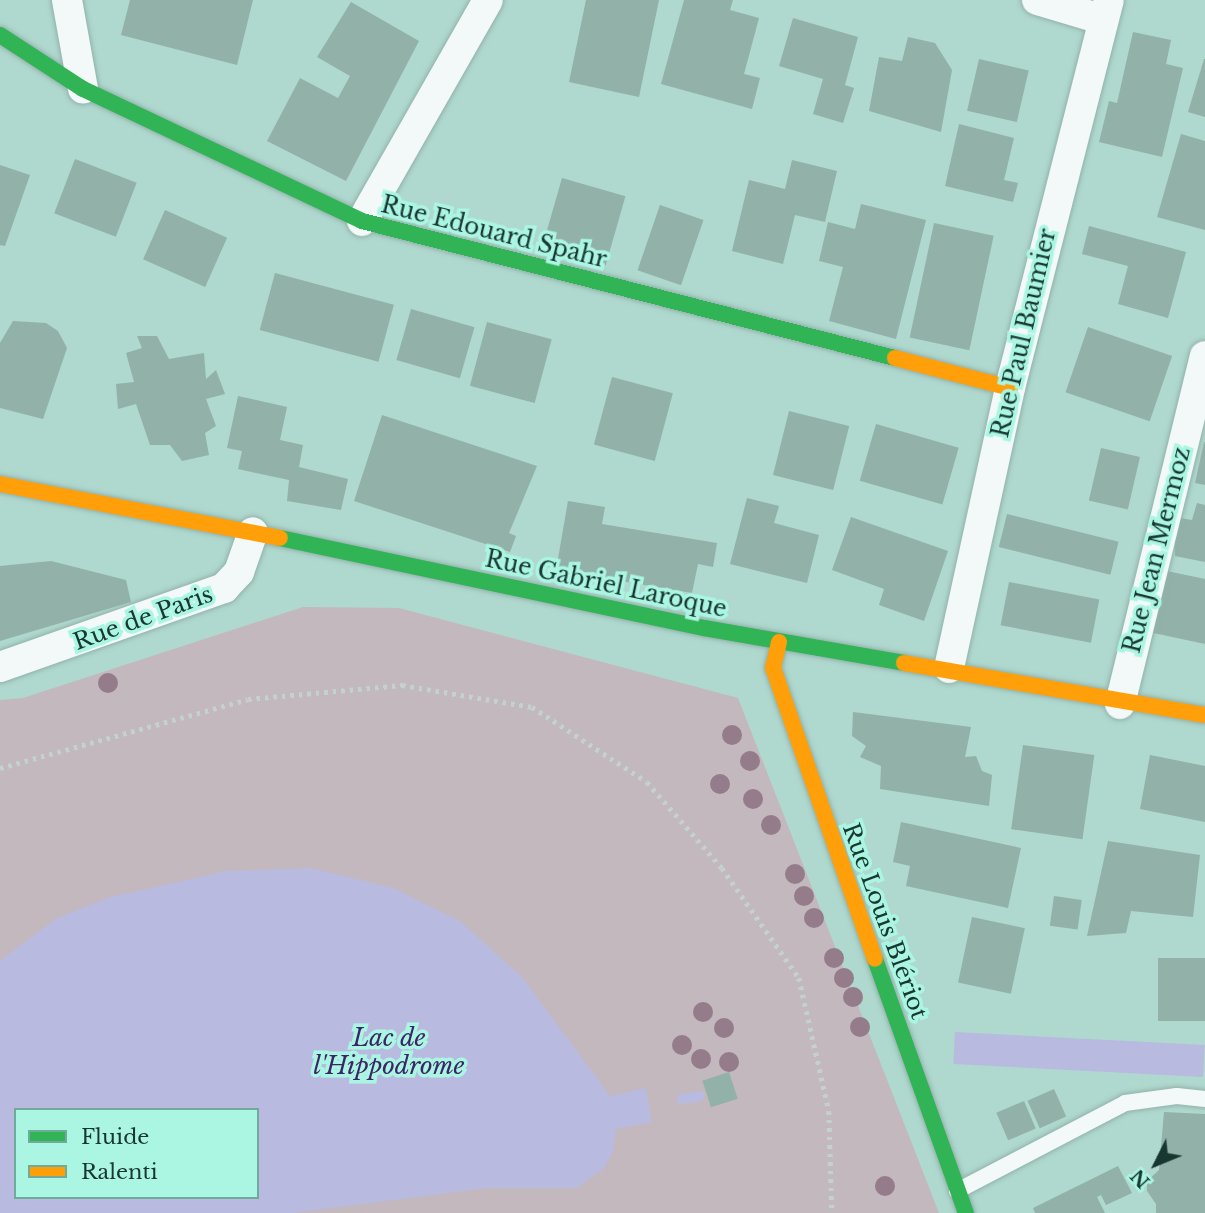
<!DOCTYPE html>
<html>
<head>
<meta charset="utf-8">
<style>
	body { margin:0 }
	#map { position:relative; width:1205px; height:1213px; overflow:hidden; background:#afd8ce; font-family:"Libre Baskerville",serif }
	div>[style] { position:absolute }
	.green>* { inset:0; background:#c2b8bd }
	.water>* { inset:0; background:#b9bae0; transform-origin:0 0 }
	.stream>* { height:10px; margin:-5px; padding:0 5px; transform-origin:5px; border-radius:5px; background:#b9bae0 }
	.building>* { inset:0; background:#91b1a9; transform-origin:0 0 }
	.path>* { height:4.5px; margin-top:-2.25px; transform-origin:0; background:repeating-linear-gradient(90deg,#c4d2ce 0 3.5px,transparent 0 8.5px) }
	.roads { filter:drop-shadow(0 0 2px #91b2aa) drop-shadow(0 0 2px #91b2aa) }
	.lane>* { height:16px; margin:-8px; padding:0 8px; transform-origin:8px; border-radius:8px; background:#f3f9f8 }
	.street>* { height:30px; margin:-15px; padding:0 15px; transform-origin:15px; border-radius:15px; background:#f3f9f8 }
	.fast>* { height:16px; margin:-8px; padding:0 8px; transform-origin:8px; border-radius:8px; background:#30b455 }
	.slow>* { height:16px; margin:-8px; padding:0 8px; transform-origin:8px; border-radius:8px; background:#ff9f0a }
	.trees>* { width:20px; height:20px; margin:-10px; border-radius:50%; background:#957c8a }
	span { translate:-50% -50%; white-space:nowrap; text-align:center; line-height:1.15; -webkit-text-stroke:7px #abf6e3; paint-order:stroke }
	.street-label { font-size:23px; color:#183730 }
	.water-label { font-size:24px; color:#3d2467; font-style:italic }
	.legend { position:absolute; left:14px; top:1108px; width:245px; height:91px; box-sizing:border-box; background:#abf6e3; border:2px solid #70aa9b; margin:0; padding:9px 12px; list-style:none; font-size:21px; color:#183730 }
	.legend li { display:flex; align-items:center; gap:14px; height:35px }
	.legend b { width:35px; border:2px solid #70aa9b }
	.north { position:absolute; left:1121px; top:1129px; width:70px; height:70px; -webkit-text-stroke:5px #abf6e3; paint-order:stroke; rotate:227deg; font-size:19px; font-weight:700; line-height:28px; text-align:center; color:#183730 }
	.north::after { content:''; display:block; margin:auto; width:24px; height:32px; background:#183730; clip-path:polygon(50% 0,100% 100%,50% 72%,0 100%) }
</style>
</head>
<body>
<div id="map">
	<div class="green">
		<div style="clip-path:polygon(evenodd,303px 607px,399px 608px,738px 698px,939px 1213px,0 1213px,0 700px,23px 698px,303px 607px,16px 1110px,257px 1110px,257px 1197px,16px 1197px,16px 1110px)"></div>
	</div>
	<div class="water">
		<div style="clip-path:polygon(evenodd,311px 868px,393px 888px,460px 921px,522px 977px,610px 1096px,646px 1088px,652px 1122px,616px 1129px,613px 1152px,603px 1169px,576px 1188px,488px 1188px,292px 1213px,0 1213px,0 961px,57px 918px,111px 897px,227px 871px,311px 868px,16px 1110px,257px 1110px,257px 1197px,16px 1197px,16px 1110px)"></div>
		<div style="left:955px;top:1032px;width:250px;height:32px;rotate:3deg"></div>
	</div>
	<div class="stream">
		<div style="left:682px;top:1099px;width:18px;rotate:-9deg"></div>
	</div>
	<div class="building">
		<div style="clip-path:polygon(130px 0,253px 0,237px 65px,121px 35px)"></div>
		<div style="clip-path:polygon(586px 0,659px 0,639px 97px,569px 82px)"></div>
		<div style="clip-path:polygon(684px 0,733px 0,730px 10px,759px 18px,744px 74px,760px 78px,752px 109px,661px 84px)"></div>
		<div style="clip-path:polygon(351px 2px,419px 41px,346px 181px,267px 141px,300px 78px,338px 98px,350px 76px,317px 57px)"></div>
		<div style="clip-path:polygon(793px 18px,858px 37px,845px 85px,854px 88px,843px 123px,813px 114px,823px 79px,779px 66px)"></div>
		<div style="clip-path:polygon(1133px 32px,1171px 40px,1166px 64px,1183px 68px,1162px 157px,1099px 142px,1109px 101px,1117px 103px)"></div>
		<div style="clip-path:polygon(908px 37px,935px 43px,952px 70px,941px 132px,869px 111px,879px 57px,902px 61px)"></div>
		<div style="left:979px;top:59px;width:51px;height:53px;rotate:13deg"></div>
		<div style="clip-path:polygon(1204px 59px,1205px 59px,1205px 117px,1188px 112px)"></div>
		<div style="clip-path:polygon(959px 124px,1014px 138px,1004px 180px,1018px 183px,1013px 202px,945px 186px)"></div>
		<div style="clip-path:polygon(1181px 134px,1205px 141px,1205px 230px,1157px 217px)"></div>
		<div style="left:75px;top:159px;width:66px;height:58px;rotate:21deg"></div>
		<div style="clip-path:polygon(792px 160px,837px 171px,825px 222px,795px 215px,783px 264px,732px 251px,749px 180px,785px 189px)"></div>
		<div style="clip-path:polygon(0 165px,30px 175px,5px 246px,0 245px)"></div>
		<div style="left:562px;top:178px;width:66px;height:72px;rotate:16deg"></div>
		<div style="clip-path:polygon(861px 204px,926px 220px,896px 339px,829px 321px,843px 267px,819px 261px,828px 222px,855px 229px)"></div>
		<div style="left:660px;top:205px;width:46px;height:69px;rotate:19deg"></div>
		<div style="left:165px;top:210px;width:68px;height:54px;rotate:24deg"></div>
		<div style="left:934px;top:223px;width:61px;height:117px;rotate:12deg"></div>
		<div style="clip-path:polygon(1089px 226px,1186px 252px,1168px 318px,1118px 304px,1128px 266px,1082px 254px)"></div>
		<div style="left:275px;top:273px;width:123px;height:59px;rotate:15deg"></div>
		<div style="left:411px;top:309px;width:66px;height:53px;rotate:16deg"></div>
		<div style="clip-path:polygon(13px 321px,46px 323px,58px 331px,67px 348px,43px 419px,0 408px,0 343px)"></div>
		<div style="left:487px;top:322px;width:67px;height:66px;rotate:15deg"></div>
		<div style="left:1088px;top:327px;width:89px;height:69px;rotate:19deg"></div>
		<div style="clip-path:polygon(137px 336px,157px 336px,169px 359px,204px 353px,206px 379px,216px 370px,225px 394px,206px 399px,216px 426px,205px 433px,209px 455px,182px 461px,170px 445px,150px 445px,136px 404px,118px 409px,116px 384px,134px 382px,126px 353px,142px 348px)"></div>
		<div style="left:612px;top:377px;width:63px;height:70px;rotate:15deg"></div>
		<div style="clip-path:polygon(238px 396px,287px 407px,280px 440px,303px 445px,299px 467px,348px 479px,341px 510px,287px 501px,289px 480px,238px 469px,242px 451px,227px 448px)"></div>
		<div style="left:789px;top:411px;width:62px;height:66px;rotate:14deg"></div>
		<div style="clip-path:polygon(382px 415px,537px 466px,509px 533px,516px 536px,510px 552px,354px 501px)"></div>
		<div style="left:876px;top:424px;width:86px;height:59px;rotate:16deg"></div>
		<div style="clip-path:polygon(1204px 442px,1205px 442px,1205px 485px,1195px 483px)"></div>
		<div style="left:1101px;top:448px;width:40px;height:54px;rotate:13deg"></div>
		<div style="clip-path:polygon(747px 498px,779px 506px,774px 523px,819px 535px,807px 583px,730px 564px)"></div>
		<div style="clip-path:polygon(568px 501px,605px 507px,602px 524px,717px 543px,713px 567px,698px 564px,692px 593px,556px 570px)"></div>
		<div style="clip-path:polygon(1197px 503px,1205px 505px,1205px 562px,1175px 556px,1174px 517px,1192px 520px)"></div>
		<div style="left:1007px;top:514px;width:115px;height:34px;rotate:14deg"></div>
		<div style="clip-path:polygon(851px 517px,948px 551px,924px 621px,879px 605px,884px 589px,832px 570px)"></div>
		<div style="clip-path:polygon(51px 561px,126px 580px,131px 602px,0 641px,0 566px)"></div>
		<div style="clip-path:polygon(1162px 570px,1205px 579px,1205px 644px,1149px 632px)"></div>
		<div style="left:1009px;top:582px;width:92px;height:44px;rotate:11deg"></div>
		<div style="clip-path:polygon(853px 712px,971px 727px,965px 757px,976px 756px,982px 771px,992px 775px,989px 806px,880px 789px,881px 766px,860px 757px,866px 746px,852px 736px)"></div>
		<div style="left:1023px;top:745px;width:72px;height:85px;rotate:8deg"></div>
		<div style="clip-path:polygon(1150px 755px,1205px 766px,1205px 822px,1140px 809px)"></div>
		<div style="clip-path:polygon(901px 822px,1021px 848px,1008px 908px,906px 886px,910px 866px,893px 862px)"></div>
		<div style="clip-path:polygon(1108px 841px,1200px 855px,1193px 917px,1131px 911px,1126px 933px,1087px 936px)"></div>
		<div style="left:1054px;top:896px;width:28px;height:30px;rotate:8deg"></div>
		<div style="left:972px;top:917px;width:54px;height:67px;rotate:12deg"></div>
		<div style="left:1158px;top:958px;width:47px;height:63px"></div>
		<div style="left:729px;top:1072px;width:28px;height:28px;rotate:72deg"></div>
		<div style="left:1054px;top:1089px;width:30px;height:29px;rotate:66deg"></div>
		<div style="left:1024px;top:1101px;width:30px;height:30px;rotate:67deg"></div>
		<div style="clip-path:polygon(1164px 1112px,1205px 1114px,1205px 1213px,1156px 1213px,1156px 1204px,1147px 1191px,1147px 1181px,1159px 1170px)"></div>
		<div style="clip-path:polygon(1118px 1166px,1132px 1193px,1106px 1205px,1101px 1195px,1097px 1197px,1105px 1213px,1035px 1213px,1033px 1208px)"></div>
	</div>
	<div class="path">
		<div style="left:0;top:768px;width:257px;rotate:-15.5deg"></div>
		<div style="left:248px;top:699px;width:155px;rotate:-5.2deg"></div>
		<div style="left:402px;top:685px;width:132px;rotate:9.6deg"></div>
		<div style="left:532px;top:707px;width:137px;rotate:33.1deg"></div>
		<div style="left:647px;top:782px;width:114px;rotate:48.9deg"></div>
		<div style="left:722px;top:868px;width:134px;rotate:55deg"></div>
		<div style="left:799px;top:978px;width:136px;rotate:77.3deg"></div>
		<div style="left:829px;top:1111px;width:102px;rotate:88.3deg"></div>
	</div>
	<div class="roads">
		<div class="lane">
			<div style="left:957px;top:1191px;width:190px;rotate:-27.6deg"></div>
			<div style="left:1125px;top:1103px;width:52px;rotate:-7.7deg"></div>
			<div style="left:1177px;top:1096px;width:28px;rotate:6deg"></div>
		</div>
		<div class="street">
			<div style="left:67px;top:0;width:90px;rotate:79.8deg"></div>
			<div style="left:1037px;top:0;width:67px;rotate:16.5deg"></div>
			<div style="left:362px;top:221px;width:254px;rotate:-60.3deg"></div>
			<div style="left:0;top:667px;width:238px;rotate:-19.4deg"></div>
			<div style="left:224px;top:588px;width:22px;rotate:-47deg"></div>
			<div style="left:239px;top:572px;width:42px;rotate:-70.7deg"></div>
			<div style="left:949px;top:668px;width:287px;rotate:-77.7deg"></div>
			<div style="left:1010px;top:388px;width:400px;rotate:-75.7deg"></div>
			<div style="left:1120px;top:704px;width:358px;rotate:-76.3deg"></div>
		</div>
		<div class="fast">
			<div style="left:0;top:35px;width:99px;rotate:33deg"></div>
			<div style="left:83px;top:89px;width:309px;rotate:25.3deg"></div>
			<div style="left:362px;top:221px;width:550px;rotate:14.42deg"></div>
			<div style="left:280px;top:538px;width:433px;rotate:12deg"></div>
			<div style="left:704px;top:628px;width:203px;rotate:9.9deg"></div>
			<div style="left:875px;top:959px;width:270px;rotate:70.3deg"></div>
		</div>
		<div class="slow">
			<div style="left:895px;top:358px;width:119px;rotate:14.6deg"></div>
			<div style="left:0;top:484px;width:285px;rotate:10.9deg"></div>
			<div style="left:779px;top:642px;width:27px;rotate:103deg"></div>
			<div style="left:773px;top:668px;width:308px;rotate:70.7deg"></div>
			<div style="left:904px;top:663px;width:305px;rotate:9.8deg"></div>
		</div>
	</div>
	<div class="trees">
		<div style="left:108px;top:683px"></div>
		<div style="left:732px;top:735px"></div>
		<div style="left:750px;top:761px"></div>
		<div style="left:720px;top:784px"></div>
		<div style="left:753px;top:799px"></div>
		<div style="left:771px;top:825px"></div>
		<div style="left:795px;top:874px"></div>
		<div style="left:804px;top:896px"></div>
		<div style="left:814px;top:918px"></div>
		<div style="left:834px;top:958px"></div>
		<div style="left:844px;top:978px"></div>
		<div style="left:853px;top:997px"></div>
		<div style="left:703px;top:1012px"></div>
		<div style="left:860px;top:1027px"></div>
		<div style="left:724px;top:1028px"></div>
		<div style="left:682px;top:1045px"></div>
		<div style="left:701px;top:1059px"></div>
		<div style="left:729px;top:1062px"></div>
		<div style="left:885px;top:1186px"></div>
	</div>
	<div class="street-label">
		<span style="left:494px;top:232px;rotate:14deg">Rue Edouard Spahr</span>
		<span style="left:1024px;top:333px;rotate:-77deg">Rue Paul Baumier</span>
		<span style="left:1157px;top:550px;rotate:-76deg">Rue Jean Mermoz</span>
		<span style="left:606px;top:584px;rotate:12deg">Rue Gabriel Laroque</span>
		<span style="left:143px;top:618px;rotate:-20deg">Rue de Paris</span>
		<span style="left:885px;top:921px;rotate:70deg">Rue Louis Blériot</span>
	</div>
	<div class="water-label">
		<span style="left:389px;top:1052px">Lac de<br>l'Hippodrome</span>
	</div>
	<ul class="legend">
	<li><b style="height:9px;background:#30b455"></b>Fluide</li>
	<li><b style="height:9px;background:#ff9f0a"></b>Ralenti</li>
	</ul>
	<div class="north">N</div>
</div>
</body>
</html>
